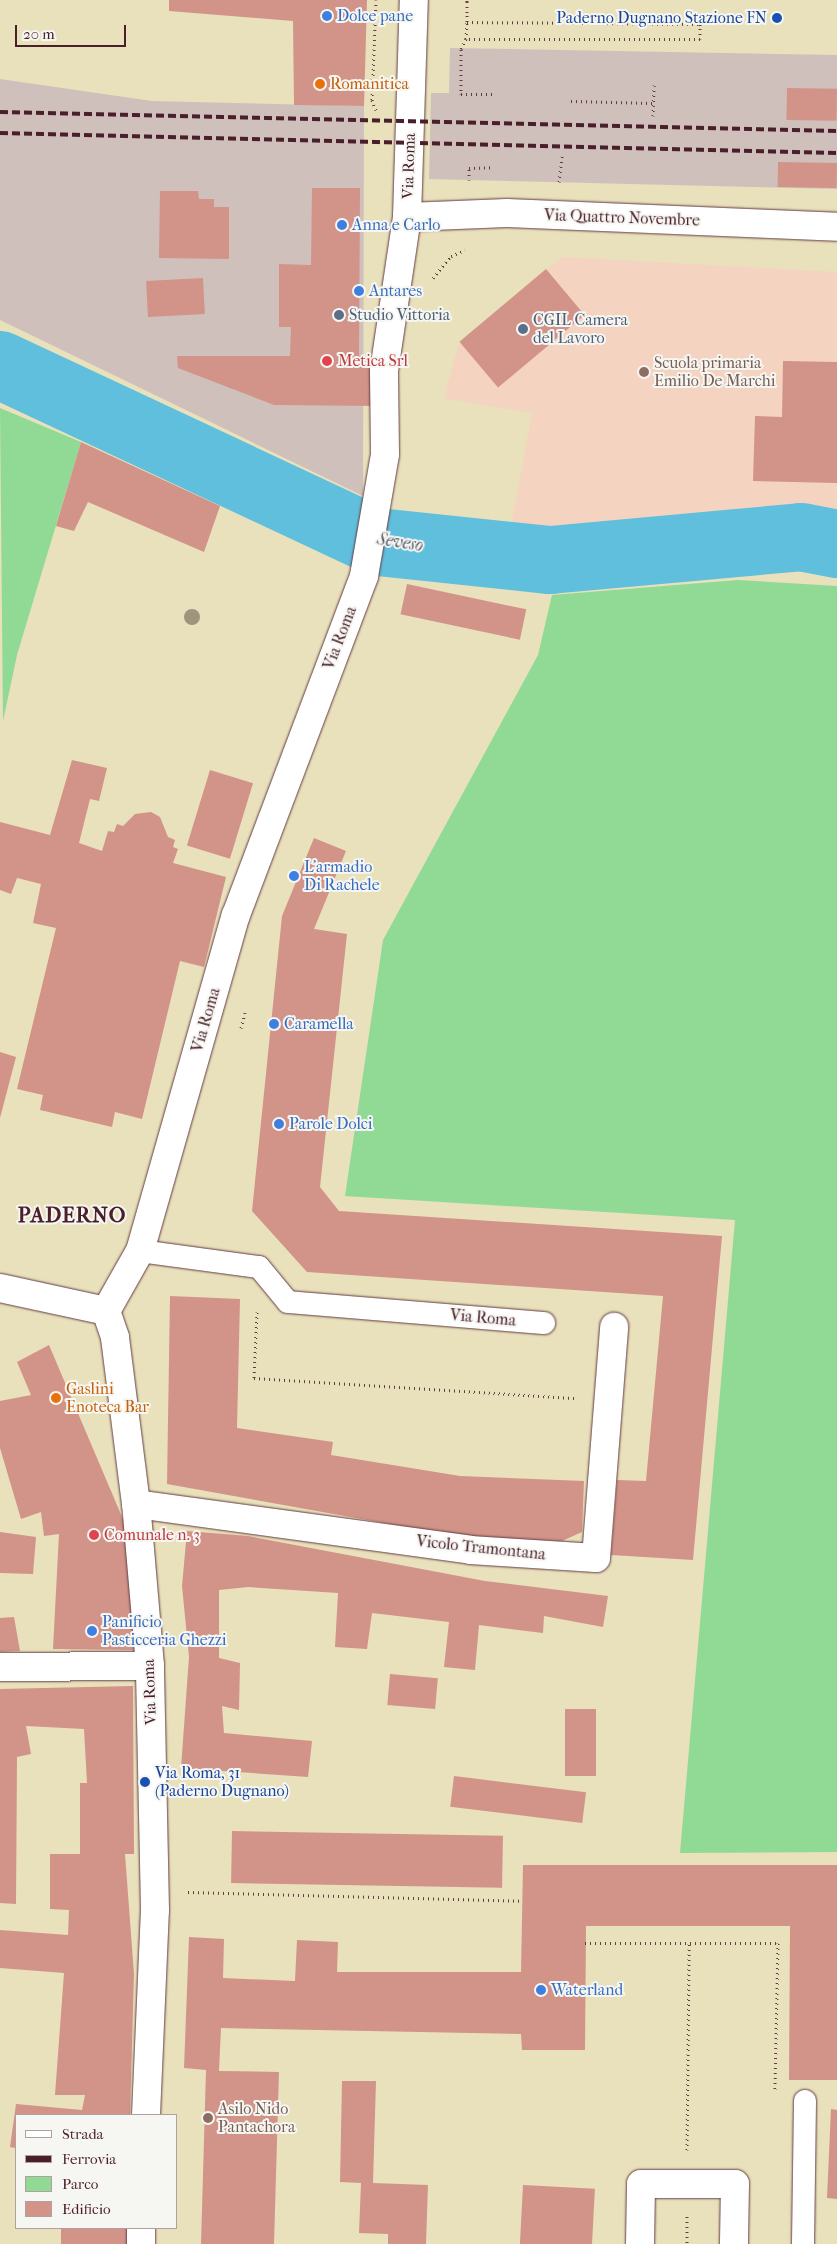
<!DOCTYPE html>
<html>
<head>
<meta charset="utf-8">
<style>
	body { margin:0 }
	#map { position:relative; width:837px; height:2244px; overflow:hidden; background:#e9e0bc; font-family:"IM FELL French Canon",serif }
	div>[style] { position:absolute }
	.built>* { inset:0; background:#f4d3c0 }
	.industrial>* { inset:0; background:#d0c0bc }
	.green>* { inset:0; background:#90da96 }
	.river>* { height:68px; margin:-34px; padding:0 34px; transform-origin:34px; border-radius:34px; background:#5fbfdd }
	.building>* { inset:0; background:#d29389; transform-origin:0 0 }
	.path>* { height:3px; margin-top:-1.5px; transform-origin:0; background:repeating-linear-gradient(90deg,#623c41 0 1px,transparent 0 5px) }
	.roads { filter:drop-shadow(0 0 1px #623c41) drop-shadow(0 0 1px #623c41) }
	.service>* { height:22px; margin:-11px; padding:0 11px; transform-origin:11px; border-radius:11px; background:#fff }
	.minor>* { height:28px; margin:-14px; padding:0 14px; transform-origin:14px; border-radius:14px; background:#fff }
	.rail>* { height:4px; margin-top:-2px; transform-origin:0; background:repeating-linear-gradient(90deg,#4a1f2b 0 8px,transparent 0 12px) }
	.trees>* { width:16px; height:16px; margin:-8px; border-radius:50%; background:#9d957e }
	.dots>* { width:14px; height:14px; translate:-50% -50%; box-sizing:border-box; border:2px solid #f6f6f2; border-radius:50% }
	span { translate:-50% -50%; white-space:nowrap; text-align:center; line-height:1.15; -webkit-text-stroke:4px #f6f6f2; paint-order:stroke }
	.shop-label { font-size:16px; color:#366cbe }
	.left { translate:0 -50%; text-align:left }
	.transit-label { font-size:16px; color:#164399 }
	.right { translate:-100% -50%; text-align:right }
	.food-label { font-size:16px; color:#c56008 }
	.street-label { font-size:16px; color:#4a1f2b }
	.service-label { font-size:16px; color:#4e5e75 }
	.health-label { font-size:16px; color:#be3a42 }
	.education-label { font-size:16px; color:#785e54 }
	.water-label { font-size:18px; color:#515769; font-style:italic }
	.district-label { font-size:21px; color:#4a1f2b; font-weight:700; letter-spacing:1px }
	.legend { position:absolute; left:15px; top:2114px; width:162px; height:115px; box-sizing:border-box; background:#f6f6f2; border:1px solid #b1a0a2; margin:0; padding:6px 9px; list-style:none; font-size:15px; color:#4a1f2b }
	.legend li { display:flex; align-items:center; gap:10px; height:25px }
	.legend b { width:25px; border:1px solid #b1a0a2 }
	.scale { position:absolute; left:15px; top:25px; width:111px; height:22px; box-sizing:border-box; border:2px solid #4a1f2b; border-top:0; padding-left:6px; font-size:15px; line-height:18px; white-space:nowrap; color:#4a1f2b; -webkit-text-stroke:4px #f6f6f2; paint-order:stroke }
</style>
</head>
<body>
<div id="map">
	<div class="built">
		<div style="clip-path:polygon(562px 257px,837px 272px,837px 514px,812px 510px,510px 532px,532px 413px,444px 398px,458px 346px)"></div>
	</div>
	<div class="industrial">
		<div style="clip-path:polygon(450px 48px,837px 55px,837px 189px,429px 179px,431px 93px,449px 93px)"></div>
		<div style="clip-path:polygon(0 79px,152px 101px,364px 106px,363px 496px,0 320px)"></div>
	</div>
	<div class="green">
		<div style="clip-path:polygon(0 408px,81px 442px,17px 655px,3px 721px)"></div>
		<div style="clip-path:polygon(738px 580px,837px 586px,837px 1852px,680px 1853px,735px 1220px,345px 1196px,383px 940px,538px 655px,552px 595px)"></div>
	</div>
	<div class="river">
		<div style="left:0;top:365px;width:417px;rotate:25.1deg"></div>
		<div style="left:378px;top:542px;width:173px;rotate:6deg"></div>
		<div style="left:550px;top:560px;width:252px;rotate:-5.2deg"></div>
		<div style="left:801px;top:537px;width:37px;rotate:11deg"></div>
	</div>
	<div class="building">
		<div style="clip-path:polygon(169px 0,367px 0,364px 106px,294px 105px,293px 21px,169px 11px)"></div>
		<div style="left:787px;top:88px;width:50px;height:32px;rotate:1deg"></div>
		<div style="left:778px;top:162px;width:59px;height:25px;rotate:1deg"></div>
		<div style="clip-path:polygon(312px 188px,360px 188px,359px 356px,377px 356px,377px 406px,274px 405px,178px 368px,177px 356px,290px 356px,291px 327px,279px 327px,279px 264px,311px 265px)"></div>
		<div style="clip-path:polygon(160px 191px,198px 191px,199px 199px,214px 199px,214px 207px,229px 207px,229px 259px,159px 258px)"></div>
		<div style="left:546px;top:269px;width:60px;height:113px;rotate:50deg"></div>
		<div style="left:203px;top:278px;width:36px;height:57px;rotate:87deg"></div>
		<div style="clip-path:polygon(783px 361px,837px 362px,837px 483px,753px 481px,755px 416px,782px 417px)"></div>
		<div style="clip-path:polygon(81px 442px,220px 506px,204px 552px,88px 502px,74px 531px,56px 526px)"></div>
		<div style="left:407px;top:584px;width:122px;height:31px;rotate:12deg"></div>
		<div style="clip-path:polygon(72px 760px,107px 768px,99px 801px,90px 799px,79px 843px,102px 851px,108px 831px,114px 832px,117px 824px,123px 826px,135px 814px,151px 812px,160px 817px,168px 837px,175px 840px,173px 847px,178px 849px,173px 863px,226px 877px,204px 967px,180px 961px,142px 1119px,115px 1112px,112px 1127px,40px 1110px,43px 1095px,17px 1089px,56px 928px,33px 923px,41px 884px,17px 878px,11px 894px,0 890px,0 822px,50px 835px)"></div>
		<div style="left:210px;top:770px;width:45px;height:79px;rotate:17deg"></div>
		<div style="clip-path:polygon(314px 838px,346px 851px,314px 929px,347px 934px,320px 1187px,339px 1211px,722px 1236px,693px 1560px,611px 1555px,617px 1480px,646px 1481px,663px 1296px,307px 1272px,252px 1211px,282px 916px)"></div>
		<div style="clip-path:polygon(0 1052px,16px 1057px,0 1118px)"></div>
		<div style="clip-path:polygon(170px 1296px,240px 1299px,237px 1428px,333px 1442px,331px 1455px,460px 1476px,584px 1481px,582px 1532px,562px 1541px,473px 1539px,167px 1484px)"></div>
		<div style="clip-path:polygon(49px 1345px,128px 1531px,135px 1650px,53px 1649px,59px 1534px,44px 1536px,41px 1512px,21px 1519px,0 1448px,0 1401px,31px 1395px,17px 1362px)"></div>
		<div style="clip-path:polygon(187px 1531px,248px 1536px,485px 1581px,608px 1596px,603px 1627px,544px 1616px,543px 1633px,479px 1625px,475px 1670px,444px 1667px,449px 1622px,372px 1613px,367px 1649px,335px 1647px,338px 1593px,248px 1587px,219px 1590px,219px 1658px,240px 1663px,239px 1710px,222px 1706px,224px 1733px,312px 1741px,308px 1777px,181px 1768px,189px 1657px,182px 1586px)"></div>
		<div style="clip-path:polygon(0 1532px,36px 1537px,33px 1574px,0 1573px)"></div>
		<div style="clip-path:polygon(14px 1617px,20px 1651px,0 1652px,0 1618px)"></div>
		<div style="left:390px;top:1674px;width:48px;height:31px;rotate:5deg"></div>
		<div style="clip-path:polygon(133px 1686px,134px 1854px,125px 1854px,134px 1974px,130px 2115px,16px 2115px,16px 2148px,10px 2147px,16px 2104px,82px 2110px,85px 2095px,55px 2095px,64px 1973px,0 1968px,0 1930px,68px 1935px,69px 1910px,50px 1909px,50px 1854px,80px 1854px,80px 1783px,87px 1783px,84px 1729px,26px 1726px,31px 1754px,17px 1757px,16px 1904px,0 1903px,0 1689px)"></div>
		<div style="left:596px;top:1709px;width:67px;height:31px;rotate:90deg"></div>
		<div style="left:454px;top:1776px;width:133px;height:31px;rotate:7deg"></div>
		<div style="left:232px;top:1831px;width:271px;height:52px;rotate:1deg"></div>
		<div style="clip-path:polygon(523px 1865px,837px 1865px,837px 2080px,789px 2080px,790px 1926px,586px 1926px,585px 2050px,522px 2050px,521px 2034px,221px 2028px,219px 2071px,279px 2072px,274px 2244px,201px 2244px,206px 2070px,184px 2068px,189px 1937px,224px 1939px,223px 1978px,295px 1981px,297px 1940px,338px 1942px,337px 1972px,521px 1972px)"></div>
		<div style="clip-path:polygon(342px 2081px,376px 2081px,373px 2183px,428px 2185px,426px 2244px,388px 2244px,388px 2234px,359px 2233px,361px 2183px,340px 2182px)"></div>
		<div style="clip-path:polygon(831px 2109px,837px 2110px,837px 2199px,827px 2198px)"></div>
		<div style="left:523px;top:2185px;width:72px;height:59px;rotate:3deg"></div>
		<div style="left:61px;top:2228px;width:66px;height:16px"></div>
	</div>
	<div class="path">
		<div style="left:467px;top:22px;width:233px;rotate:0.5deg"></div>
		<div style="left:700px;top:24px;width:15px;rotate:90deg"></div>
		<div style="left:700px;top:39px;width:234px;rotate:180deg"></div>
		<div style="left:466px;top:39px;width:17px;rotate:-87deg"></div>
		<div style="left:467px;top:22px;width:22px;rotate:-90deg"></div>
		<div style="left:466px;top:39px;width:11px;rotate:117deg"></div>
		<div style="left:461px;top:49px;width:45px;rotate:90deg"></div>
		<div style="left:461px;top:94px;width:31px"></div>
		<div style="left:571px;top:101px;width:82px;rotate:1.4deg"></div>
		<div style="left:376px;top:110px;width:11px;rotate:-112deg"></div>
		<div style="left:372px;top:100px;width:100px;rotate:-87.7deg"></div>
		<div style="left:653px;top:116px;width:31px;rotate:-88deg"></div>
		<div style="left:469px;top:180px;width:12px;rotate:-90deg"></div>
		<div style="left:469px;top:168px;width:24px;rotate:-2deg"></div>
		<div style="left:559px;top:182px;width:26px;rotate:-83deg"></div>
		<div style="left:433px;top:278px;width:28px;rotate:-51deg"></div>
		<div style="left:451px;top:256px;width:15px;rotate:-23deg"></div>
		<div style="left:241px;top:1028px;width:16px;rotate:-75deg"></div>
		<div style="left:257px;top:1312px;width:66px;rotate:92.6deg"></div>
		<div style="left:254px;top:1378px;width:323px;rotate:3.6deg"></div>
		<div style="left:188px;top:1892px;width:334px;rotate:1.5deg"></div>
		<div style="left:585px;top:1943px;width:193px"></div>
		<div style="left:778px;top:1943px;width:148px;rotate:91.2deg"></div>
		<div style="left:687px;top:2150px;width:207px;rotate:-89.4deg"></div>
		<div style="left:687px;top:2216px;width:28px;rotate:90deg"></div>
	</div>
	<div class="roads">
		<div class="service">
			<div style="left:140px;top:1251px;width:120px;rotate:7.7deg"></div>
			<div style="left:259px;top:1267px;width:45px;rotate:50.4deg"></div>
			<div style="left:288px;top:1302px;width:257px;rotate:4.7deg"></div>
			<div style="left:803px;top:2244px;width:143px;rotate:-89.2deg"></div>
		</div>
		<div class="minor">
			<div style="left:407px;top:217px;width:100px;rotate:-2.3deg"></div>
			<div style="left:507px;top:213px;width:330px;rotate:2.4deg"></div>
			<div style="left:0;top:1288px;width:108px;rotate:12.2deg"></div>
			<div style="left:136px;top:1504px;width:337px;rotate:7.8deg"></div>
			<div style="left:470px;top:1550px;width:126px;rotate:3.6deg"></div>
			<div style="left:596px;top:1558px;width:232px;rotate:-85.5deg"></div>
			<div style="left:0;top:1667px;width:150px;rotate:-0.4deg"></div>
			<div style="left:146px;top:2115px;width:205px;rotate:-87.5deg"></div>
			<div style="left:155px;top:1910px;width:244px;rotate:-91.2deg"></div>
			<div style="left:150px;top:1666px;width:163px;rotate:-94.9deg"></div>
			<div style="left:136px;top:1504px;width:168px;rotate:-97.2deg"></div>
			<div style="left:115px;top:1337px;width:28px;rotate:-109deg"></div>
			<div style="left:106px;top:1311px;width:69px;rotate:-60.5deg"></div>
			<div style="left:140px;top:1251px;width:349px;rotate:-74.1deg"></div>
			<div style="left:236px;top:915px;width:362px;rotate:-69.3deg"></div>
			<div style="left:364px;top:576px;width:124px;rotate:-80.2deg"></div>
			<div style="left:385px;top:454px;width:83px;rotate:-90.7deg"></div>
			<div style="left:384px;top:371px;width:156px;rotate:-81.5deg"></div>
			<div style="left:407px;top:217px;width:217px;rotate:-88.2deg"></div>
			<div style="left:141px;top:2244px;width:16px;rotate:-90deg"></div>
			<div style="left:640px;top:2244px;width:60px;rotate:-89deg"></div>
			<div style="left:641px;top:2184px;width:94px"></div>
			<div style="left:735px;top:2184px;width:60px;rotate:91deg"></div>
		</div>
	</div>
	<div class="rail">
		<div style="left:0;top:112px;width:837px;rotate:1.3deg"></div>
		<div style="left:0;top:133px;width:837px;rotate:1.37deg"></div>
	</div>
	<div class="trees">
		<div style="left:192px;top:617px"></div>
	</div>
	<div class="dots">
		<div style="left:327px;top:16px;background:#3f7fe0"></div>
		<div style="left:777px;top:18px;background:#1a4fb4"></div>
		<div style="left:320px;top:84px;background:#e8710a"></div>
		<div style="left:342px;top:225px;background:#3f7fe0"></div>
		<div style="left:359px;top:291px;background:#3f7fe0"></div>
		<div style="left:339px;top:315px;background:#5c6f8a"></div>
		<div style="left:523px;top:329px;background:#5c6f8a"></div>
		<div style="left:327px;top:361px;background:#e0444e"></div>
		<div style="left:644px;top:372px;background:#8d6e63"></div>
		<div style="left:294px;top:876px;background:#3f7fe0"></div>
		<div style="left:274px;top:1024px;background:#3f7fe0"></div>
		<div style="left:279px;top:1124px;background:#3f7fe0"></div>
		<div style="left:56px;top:1398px;background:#e8710a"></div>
		<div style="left:94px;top:1535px;background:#e0444e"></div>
		<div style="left:92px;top:1631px;background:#3f7fe0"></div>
		<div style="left:145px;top:1782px;background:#1a4fb4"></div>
		<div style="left:541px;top:1990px;background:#3f7fe0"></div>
		<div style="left:208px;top:2118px;background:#8d6e63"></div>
	</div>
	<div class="shop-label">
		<span class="left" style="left:337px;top:16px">Dolce pane</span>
		<span class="left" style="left:352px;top:225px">Anna e Carlo</span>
		<span class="left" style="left:369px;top:291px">Antares</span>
		<span class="left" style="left:304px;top:876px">L'armadio<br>Di Rachele</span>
		<span class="left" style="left:284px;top:1024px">Caramella</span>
		<span class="left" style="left:289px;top:1124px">Parole Dolci</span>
		<span class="left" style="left:102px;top:1631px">Panificio<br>Pasticceria Ghezzi</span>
		<span class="left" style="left:551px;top:1990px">Waterland</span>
	</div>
	<div class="transit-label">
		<span class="right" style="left:767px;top:18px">Paderno Dugnano Stazione FN</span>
		<span class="left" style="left:155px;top:1782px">Via Roma, 31<br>(Paderno Dugnano)</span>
	</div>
	<div class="food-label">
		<span class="left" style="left:330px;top:84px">Romanitica</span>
		<span class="left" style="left:66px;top:1398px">Gaslini<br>Enoteca Bar</span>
	</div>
	<div class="street-label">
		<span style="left:409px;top:166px;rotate:-88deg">Via Roma</span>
		<span style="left:622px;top:218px;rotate:2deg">Via Quattro Novembre</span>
		<span style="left:340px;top:638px;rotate:-69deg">Via Roma</span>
		<span style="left:206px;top:1020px;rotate:-74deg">Via Roma</span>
		<span style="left:483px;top:1318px;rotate:5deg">Via Roma</span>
		<span style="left:481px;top:1548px;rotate:6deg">Vicolo Tramontana</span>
		<span style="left:150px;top:1692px;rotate:-92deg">Via Roma</span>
	</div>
	<div class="service-label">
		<span class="left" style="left:349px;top:315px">Studio Vittoria</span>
		<span class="left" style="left:533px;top:329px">CGIL Camera<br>del Lavoro</span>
	</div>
	<div class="health-label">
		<span class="left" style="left:338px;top:361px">Metica Srl</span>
		<span class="left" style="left:104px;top:1535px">Comunale n. 3</span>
	</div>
	<div class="education-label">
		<span class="left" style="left:654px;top:372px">Scuola primaria<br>Emilio De Marchi</span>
		<span class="left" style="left:218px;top:2118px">Asilo Nido<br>Pantachora</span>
	</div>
	<div class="water-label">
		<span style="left:400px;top:543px;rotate:9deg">Seveso</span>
	</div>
	<div class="district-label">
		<span style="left:72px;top:1215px">PADERNO</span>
	</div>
	<ul class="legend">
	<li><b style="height:6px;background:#fff"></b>Strada</li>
	<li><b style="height:6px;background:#4a1f2b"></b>Ferrovia</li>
	<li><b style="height:14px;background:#90da96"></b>Parco</li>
	<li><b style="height:14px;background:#d29389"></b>Edificio</li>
	</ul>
	<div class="scale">20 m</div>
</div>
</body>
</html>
